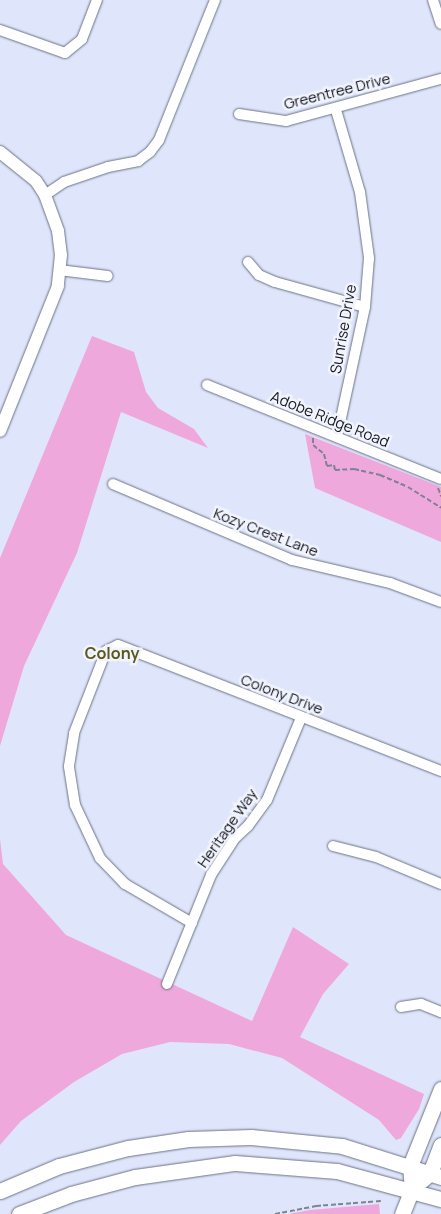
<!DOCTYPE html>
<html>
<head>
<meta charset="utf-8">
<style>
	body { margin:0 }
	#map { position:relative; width:441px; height:1214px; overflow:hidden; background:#dfe6fc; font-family:Manrope,sans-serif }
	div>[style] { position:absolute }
	.green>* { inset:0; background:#efa8db }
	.path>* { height:2px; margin-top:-1px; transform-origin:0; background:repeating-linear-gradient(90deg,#7e8292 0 5px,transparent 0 7.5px) }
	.roads { filter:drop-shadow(0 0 1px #6c7285) drop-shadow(0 0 1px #6c7285) }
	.minor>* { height:10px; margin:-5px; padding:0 5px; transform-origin:5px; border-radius:5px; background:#fff }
	.tertiary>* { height:12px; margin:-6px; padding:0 6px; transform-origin:6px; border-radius:6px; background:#fff }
	.primary>* { height:15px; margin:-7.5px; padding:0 7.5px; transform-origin:7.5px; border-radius:7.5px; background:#fff }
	span { translate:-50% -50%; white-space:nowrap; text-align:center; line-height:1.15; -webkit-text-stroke:5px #f1f4fd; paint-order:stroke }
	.street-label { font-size:15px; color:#14161e }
	.neighbourhood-label { font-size:16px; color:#5b571b; font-weight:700 }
</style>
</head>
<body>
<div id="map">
	<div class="green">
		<div style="clip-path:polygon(92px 336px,134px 352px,146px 392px,158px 408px,194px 429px,208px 448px,121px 412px,77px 553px,24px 666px,0 746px,0 558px)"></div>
		<div style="clip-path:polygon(305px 434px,441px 487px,441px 542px,315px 488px)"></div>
		<div style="clip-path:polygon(0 839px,3px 864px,66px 935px,252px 1021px,293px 927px,349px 964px,323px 994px,300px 1037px,424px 1094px,419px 1109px,401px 1138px,396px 1140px,379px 1120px,282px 1058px,229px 1044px,170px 1042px,122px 1054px,74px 1082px,21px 1121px,0 1145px)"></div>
		<div style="clip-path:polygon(379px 1204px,380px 1214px,288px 1214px,310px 1210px)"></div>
	</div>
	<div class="path">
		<div style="left:313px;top:438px;width:7px;rotate:90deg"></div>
		<div style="left:313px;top:445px;width:14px;rotate:39deg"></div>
		<div style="left:324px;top:454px;width:12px;rotate:76deg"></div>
		<div style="left:327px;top:466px;width:7px;rotate:-8deg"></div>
		<div style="left:334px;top:465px;width:5px;rotate:79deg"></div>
		<div style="left:335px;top:470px;width:19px;rotate:-3deg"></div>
		<div style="left:354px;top:469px;width:27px;rotate:13deg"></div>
		<div style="left:380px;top:475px;width:30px;rotate:23deg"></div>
		<div style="left:408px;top:487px;width:39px;rotate:32deg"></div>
		<div style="left:438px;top:488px;width:9px;rotate:69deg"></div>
		<div style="left:275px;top:1214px;width:42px;rotate:-11deg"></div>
		<div style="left:316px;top:1206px;width:65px;rotate:-4.4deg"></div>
	</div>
	<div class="roads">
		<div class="minor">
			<div style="left:433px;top:0;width:25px;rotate:72deg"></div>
			<div style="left:0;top:30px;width:69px;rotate:19.5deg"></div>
			<div style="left:65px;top:53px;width:22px;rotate:-39deg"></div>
			<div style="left:82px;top:39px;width:42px;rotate:-69deg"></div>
			<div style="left:336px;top:110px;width:85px;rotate:73.7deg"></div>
			<div style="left:360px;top:192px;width:67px;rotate:82.2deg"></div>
			<div style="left:369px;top:258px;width:49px;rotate:94.7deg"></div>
			<div style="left:365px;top:307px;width:133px;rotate:102.2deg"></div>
			<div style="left:239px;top:114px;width:48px;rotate:8.5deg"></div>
			<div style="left:286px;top:121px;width:161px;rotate:-15.2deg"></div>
			<div style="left:45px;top:195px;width:23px;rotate:-34deg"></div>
			<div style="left:64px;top:182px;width:46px;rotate:-18.8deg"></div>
			<div style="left:108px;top:167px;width:31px;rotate:-11deg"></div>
			<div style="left:138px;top:161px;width:15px;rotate:-37deg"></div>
			<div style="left:150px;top:152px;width:15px;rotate:-53deg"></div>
			<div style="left:159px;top:140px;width:151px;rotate:-68.2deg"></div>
			<div style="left:248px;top:262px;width:17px;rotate:50deg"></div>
			<div style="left:259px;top:275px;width:17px;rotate:24deg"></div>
			<div style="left:275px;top:282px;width:93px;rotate:15.5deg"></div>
			<div style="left:59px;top:270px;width:49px;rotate:7deg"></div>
			<div style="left:207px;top:385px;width:252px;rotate:21.9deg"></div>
			<div style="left:113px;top:484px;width:194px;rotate:23deg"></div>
			<div style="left:292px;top:560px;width:101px;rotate:13.2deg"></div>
			<div style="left:390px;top:583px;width:54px;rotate:20.4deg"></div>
			<div style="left:333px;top:846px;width:44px;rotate:14.3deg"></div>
			<div style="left:376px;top:857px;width:70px;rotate:22.6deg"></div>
			<div style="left:192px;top:923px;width:78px;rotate:-149.8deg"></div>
			<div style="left:125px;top:884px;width:36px;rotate:-134deg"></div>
			<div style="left:100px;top:858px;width:59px;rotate:-115.3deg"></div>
			<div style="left:75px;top:805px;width:39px;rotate:-99deg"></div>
			<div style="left:69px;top:766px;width:33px;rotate:-81deg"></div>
			<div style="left:74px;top:733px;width:88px;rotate:-68.7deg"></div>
			<div style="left:106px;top:651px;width:13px;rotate:-27deg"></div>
			<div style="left:118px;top:645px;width:347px;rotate:21.3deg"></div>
			<div style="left:167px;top:984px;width:118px;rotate:-68deg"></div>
			<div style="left:211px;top:875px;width:44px;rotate:-57deg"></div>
			<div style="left:235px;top:838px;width:18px;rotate:-43deg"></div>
			<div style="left:248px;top:826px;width:32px;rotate:-54deg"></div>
			<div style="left:267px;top:800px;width:89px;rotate:-67.5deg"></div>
			<div style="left:401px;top:1007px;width:20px;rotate:-9deg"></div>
			<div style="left:421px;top:1004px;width:22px;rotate:22deg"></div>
		</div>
		<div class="tertiary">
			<div style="left:0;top:152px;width:46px;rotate:38.9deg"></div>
			<div style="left:36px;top:181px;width:17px;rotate:57deg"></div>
			<div style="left:45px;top:195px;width:38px;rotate:70deg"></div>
			<div style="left:58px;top:231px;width:24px;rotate:83deg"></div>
			<div style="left:61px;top:255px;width:31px;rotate:96deg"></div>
			<div style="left:58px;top:286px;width:156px;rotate:111.8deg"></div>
		</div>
		<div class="primary">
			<div style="left:422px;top:1180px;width:11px;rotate:-41deg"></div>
			<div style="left:430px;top:1173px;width:30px;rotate:-69deg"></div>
			<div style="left:0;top:1191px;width:64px;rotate:-23deg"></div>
			<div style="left:59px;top:1166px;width:71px;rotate:-14.6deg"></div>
			<div style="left:128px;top:1148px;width:61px;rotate:-8.5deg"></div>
			<div style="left:188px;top:1139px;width:63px;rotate:-1.8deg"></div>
			<div style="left:251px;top:1137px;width:91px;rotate:5.6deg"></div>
			<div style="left:342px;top:1146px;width:104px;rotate:17.4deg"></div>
			<div style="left:19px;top:1214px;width:56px;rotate:-21deg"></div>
			<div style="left:71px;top:1194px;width:66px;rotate:-14.9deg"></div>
			<div style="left:135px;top:1177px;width:101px;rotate:-8deg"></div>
			<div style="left:235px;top:1163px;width:102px;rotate:4.5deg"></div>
			<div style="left:337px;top:1171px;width:108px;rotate:15.1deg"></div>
			<div style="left:402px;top:1214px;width:27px;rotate:-68deg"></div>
			<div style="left:412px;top:1189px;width:23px;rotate:-95deg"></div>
			<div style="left:410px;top:1166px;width:83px;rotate:-68.1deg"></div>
		</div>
	</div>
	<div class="street-label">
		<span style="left:337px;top:91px;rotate:-14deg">Greentree Drive</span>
		<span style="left:343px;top:329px;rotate:-80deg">Sunrise Drive</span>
		<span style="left:330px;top:419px;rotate:22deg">Adobe Ridge Road</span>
		<span style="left:266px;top:532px;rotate:21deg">Kozy Crest Lane</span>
		<span style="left:282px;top:694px;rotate:21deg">Colony Drive</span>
		<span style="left:227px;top:828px;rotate:-55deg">Heritage Way</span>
	</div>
	<div class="neighbourhood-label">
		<span style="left:112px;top:653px">Colony</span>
	</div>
</div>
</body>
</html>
